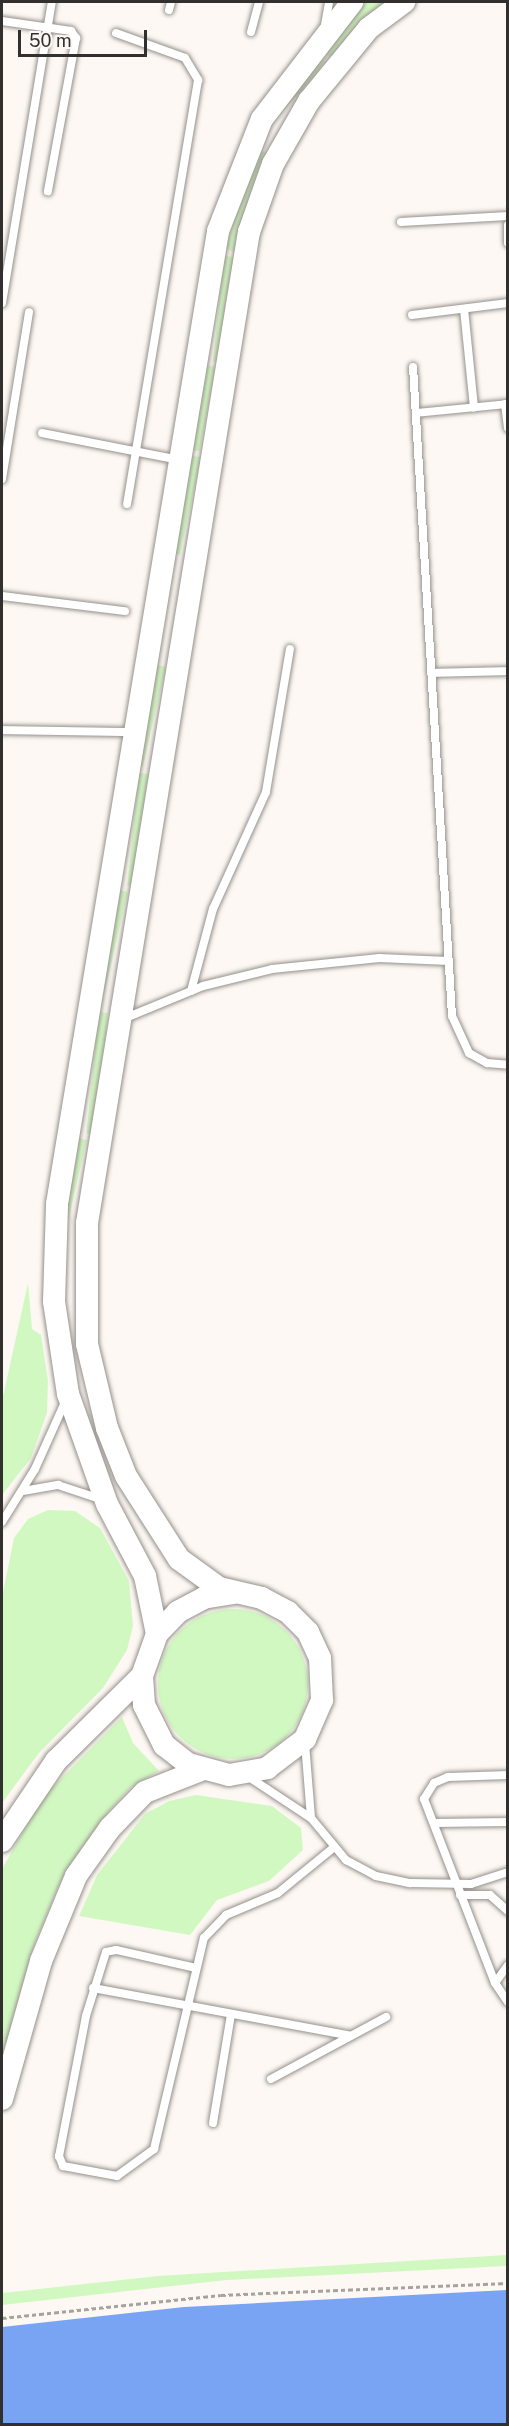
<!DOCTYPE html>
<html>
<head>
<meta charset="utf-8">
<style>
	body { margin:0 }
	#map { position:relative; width:509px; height:2426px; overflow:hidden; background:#fdf8f3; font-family:"Public Sans",sans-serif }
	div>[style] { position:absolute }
	.green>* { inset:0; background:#d2f8c2; transform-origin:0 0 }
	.round { border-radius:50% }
	.water>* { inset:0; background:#79a4f4 }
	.path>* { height:3px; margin-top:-1.5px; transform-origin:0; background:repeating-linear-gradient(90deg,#a6a29e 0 4.5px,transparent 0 7.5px) }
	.roads { filter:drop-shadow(0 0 2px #95908b) drop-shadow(0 0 2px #95908b) }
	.lane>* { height:8px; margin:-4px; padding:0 4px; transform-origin:4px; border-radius:4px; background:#fff }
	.secondary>* { height:22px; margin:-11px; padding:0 11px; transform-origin:11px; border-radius:11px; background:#fff }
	span { translate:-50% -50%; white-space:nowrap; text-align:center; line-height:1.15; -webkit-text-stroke:4.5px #fdf8f3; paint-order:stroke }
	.frame { position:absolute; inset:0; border:3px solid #32302e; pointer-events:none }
	.scale { position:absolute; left:18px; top:30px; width:129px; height:27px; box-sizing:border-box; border:3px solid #32302e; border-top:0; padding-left:8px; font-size:18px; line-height:21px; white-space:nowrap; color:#32302e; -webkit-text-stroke:4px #fdf8f3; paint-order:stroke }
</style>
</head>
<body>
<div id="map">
	<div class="green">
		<div style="clip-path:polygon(367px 2px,386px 2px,330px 58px,323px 51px)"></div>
		<div style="left:319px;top:56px;width:9px;height:106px;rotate:41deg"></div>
		<div style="clip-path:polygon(258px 149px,266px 153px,235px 252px,225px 249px)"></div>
		<div style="left:224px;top:256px;width:10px;height:106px;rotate:6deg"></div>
		<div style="left:206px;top:365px;width:10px;height:86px;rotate:11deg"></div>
		<div style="clip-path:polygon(191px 456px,201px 457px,180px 555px,175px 553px)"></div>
		<div style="left:157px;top:665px;width:9px;height:102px;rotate:13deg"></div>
		<div style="left:139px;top:773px;width:9px;height:113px;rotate:6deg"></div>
		<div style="left:119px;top:890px;width:9px;height:117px;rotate:13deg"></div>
		<div style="left:99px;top:1012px;width:9px;height:122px;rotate:6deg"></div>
		<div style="left:78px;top:1138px;width:9px;height:80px;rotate:13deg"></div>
		<div style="clip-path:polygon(28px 1283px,32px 1329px,41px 1335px,48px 1381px,47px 1413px,31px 1458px,2px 1495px,2px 1401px)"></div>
		<div style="clip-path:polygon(48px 1510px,75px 1511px,100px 1528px,129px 1581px,133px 1626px,127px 1650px,103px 1688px,39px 1753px,2px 1803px,2px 1597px,14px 1538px,28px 1519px)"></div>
		<div class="round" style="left:158px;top:1609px;width:150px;height:150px"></div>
		<div style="clip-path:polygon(122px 1717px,133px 1743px,159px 1771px,131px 1787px,108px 1812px,59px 1885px,34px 1945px,2px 2056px,2px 1869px,43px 1797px)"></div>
		<div style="clip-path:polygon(196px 1795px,272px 1806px,301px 1828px,303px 1850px,269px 1881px,217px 1900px,190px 1935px,79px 1916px,97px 1875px,145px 1814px,169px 1801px)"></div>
		<div style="clip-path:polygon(507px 2255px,507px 2266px,227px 2280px,2px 2305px,2px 2293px,158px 2276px)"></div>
	</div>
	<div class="water">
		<div style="clip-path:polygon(507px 2290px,507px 2424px,2px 2424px,2px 2327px,184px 2307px)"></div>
	</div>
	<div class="path">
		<div style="left:2px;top:2318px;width:220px;rotate:-6deg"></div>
		<div style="left:221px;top:2295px;width:287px;rotate:-2.4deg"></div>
	</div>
	<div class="roads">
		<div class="lane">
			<div style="left:169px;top:10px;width:8px;rotate:-76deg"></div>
			<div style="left:2px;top:21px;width:70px;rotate:8.2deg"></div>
			<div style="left:71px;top:31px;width:9px;rotate:54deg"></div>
			<div style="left:76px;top:38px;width:156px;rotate:100.4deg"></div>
			<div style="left:325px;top:25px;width:23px;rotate:-80deg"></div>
			<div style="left:251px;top:32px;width:31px;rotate:-75deg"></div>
			<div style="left:116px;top:33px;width:73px;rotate:19.9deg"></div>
			<div style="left:185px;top:58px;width:26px;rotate:59deg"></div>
			<div style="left:198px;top:80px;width:430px;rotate:99.5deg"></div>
			<div style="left:401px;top:222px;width:107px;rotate:-3.2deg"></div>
			<div style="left:508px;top:225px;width:18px;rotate:90deg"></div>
			<div style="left:2px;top:303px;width:305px;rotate:-80.6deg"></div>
			<div style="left:464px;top:309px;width:99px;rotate:84.2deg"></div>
			<div style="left:412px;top:315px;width:97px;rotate:-7.1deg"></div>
			<div style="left:413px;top:367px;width:650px;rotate:86.56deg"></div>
			<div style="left:452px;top:1016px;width:41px;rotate:65.3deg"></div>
			<div style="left:469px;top:1053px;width:21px;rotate:29deg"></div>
			<div style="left:487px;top:1063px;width:21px;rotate:5deg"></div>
			<div style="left:505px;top:404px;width:24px;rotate:83deg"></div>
			<div style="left:416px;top:413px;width:92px;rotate:-5.6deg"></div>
			<div style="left:42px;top:433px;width:140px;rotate:11.1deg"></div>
			<div style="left:2px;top:479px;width:169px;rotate:-80.8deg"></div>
			<div style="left:2px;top:596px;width:124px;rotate:7deg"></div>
			<div style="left:431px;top:673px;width:77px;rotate:-1.5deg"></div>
			<div style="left:2px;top:730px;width:132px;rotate:0.9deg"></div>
			<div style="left:191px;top:991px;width:85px;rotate:-75deg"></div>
			<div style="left:213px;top:909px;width:128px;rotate:-65.6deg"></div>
			<div style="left:266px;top:792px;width:145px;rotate:-80.5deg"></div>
			<div style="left:123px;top:1019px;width:87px;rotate:-22.4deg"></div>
			<div style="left:203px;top:986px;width:71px;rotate:-13.8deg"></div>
			<div style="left:272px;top:969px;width:108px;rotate:-5.9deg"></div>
			<div style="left:379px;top:958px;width:70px;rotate:2.5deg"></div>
			<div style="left:23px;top:1491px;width:36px;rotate:-10deg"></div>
			<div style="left:58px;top:1485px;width:44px;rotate:18.4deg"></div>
			<div style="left:2px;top:1522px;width:62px;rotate:-58.1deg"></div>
			<div style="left:35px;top:1469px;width:76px;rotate:-65.8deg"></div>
			<div style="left:305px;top:1743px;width:75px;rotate:85.4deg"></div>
			<div style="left:311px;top:1818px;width:55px;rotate:50.2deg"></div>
			<div style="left:346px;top:1860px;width:34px;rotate:28deg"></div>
			<div style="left:376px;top:1876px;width:35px;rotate:12deg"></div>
			<div style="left:410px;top:1883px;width:61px;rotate:0.9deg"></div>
			<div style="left:471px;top:1884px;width:39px;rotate:-18deg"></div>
			<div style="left:508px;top:1775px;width:60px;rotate:178.1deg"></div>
			<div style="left:448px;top:1777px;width:15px;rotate:157deg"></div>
			<div style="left:434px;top:1783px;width:19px;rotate:122deg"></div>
			<div style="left:424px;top:1799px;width:197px;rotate:68.9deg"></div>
			<div style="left:495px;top:1983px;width:23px;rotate:56deg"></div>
			<div style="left:249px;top:1777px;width:74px;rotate:33.5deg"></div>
			<div style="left:436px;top:1823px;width:72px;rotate:-0.8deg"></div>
			<div style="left:460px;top:1895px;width:30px"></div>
			<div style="left:490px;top:1895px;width:24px;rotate:42deg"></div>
			<div style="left:196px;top:1968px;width:82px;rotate:-167.3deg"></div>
			<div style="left:116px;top:1950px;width:10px;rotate:169deg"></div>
			<div style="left:106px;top:1952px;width:67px;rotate:107.4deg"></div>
			<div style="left:86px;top:2016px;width:143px;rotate:100.9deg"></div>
			<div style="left:59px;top:2156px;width:11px;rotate:68deg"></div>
			<div style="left:63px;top:2166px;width:55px;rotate:10.5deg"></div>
			<div style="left:117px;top:2176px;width:46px;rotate:-36.1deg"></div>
			<div style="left:154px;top:2149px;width:217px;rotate:-76.7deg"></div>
			<div style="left:204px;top:1938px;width:32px;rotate:-46deg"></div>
			<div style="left:226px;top:1915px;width:56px;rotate:-22.9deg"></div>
			<div style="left:278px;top:1893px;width:71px;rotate:-39.3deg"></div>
			<div style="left:495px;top:1983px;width:22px;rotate:-54deg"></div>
			<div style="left:93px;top:1988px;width:262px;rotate:10.5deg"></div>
			<div style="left:271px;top:2079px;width:131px;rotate:-28.3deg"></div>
			<div style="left:213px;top:2123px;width:110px;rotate:-80.6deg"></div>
		</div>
		<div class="secondary">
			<div style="left:234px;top:1593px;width:30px;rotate:171deg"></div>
			<div style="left:204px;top:1598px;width:30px;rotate:152deg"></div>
			<div style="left:178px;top:1612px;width:30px;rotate:134deg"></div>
			<div style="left:157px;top:1634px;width:45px;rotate:109.7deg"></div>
			<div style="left:142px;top:1676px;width:29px;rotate:86deg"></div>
			<div style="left:144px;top:1705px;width:45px;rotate:63.4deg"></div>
			<div style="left:164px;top:1745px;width:31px;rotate:38deg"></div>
			<div style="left:188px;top:1764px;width:42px;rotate:15deg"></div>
			<div style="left:229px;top:1775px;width:39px;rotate:-10deg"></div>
			<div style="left:267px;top:1768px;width:48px;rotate:-37.3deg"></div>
			<div style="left:305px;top:1739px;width:43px;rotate:-66.4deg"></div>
			<div style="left:322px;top:1700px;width:42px;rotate:-92.7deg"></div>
			<div style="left:320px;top:1658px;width:29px;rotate:-115deg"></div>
			<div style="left:308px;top:1632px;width:28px;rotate:-135deg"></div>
			<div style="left:288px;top:1612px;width:30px;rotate:-152deg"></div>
			<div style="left:262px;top:1598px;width:44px;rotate:-166.9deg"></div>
			<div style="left:219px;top:1588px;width:49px;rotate:-144.1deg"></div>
			<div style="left:179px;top:1559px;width:98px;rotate:-122.6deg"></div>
			<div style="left:126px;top:1476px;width:52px;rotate:-111.6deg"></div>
			<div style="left:107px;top:1428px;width:86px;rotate:-103.4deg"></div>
			<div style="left:87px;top:1344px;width:121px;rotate:-90deg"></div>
			<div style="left:87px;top:1223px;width:1004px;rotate:-80.72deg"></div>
			<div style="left:249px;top:232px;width:72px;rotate:-70.6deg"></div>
			<div style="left:273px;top:164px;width:73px;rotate:-60.3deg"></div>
			<div style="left:309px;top:101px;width:94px;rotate:-50.6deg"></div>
			<div style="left:369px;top:28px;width:44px;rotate:-36.6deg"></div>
			<div style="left:157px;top:1634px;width:59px;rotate:-101.7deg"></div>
			<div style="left:145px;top:1576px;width:81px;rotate:-117.8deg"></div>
			<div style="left:107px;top:1504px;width:117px;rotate:-109.5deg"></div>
			<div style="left:68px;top:1394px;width:94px;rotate:-98.6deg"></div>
			<div style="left:54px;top:1301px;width:97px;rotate:-88.2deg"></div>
			<div style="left:57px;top:1204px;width:986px;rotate:-80.6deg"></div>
			<div style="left:218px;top:231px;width:120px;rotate:-68.6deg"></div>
			<div style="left:262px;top:119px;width:148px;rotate:-52.4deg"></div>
			<div style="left:2px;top:1841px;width:97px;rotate:-56deg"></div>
			<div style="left:56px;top:1761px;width:121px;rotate:-44.7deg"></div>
			<div style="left:2px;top:2099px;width:143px;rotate:-74.2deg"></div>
			<div style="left:41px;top:1961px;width:92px;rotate:-67.6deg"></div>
			<div style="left:76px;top:1876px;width:59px;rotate:-54.7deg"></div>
			<div style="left:110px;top:1828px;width:50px;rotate:-45.8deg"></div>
			<div style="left:145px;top:1792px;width:60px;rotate:-21.4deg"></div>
		</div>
	</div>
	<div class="frame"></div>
	<div class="scale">50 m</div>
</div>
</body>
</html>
